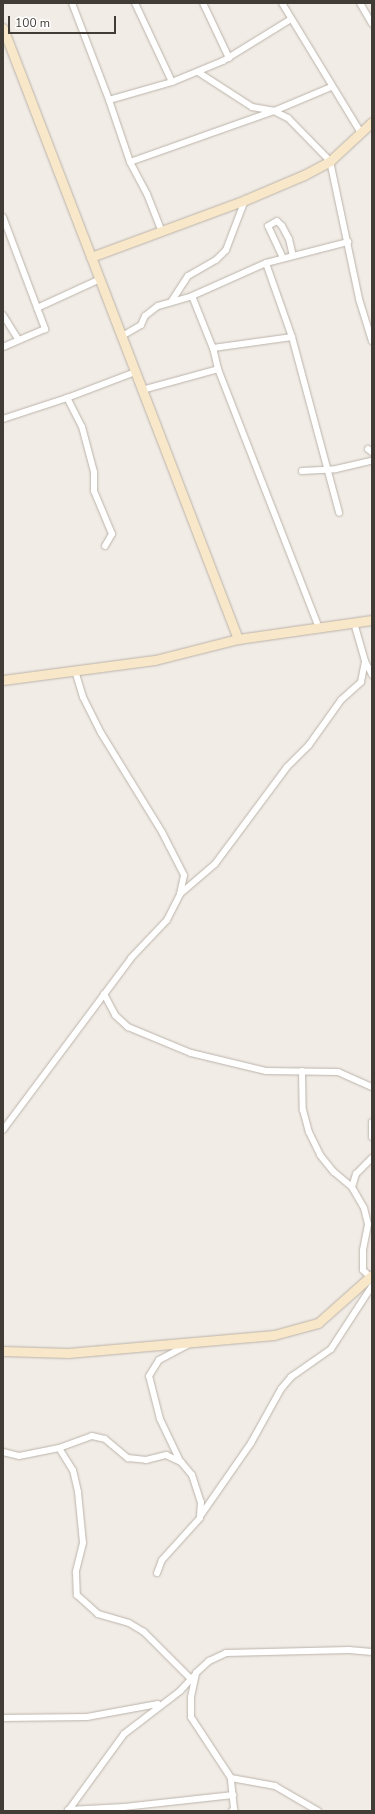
<!DOCTYPE html>
<html>
<head>
<meta charset="utf-8">
<style>
	body { margin:0 }
	#map { position:relative; width:375px; height:1814px; overflow:hidden; background:#f1ece6; font-family:"Nunito Sans",sans-serif }
	div>[style] { position:absolute }
	.roads { filter:drop-shadow(0 0 1px #bbb3a9) drop-shadow(0 0 1px #bbb3a9) }
	.street>* { height:6px; margin:-3px; padding:0 3px; transform-origin:3px; border-radius:3px; background:#fff }
	.secondary>* { height:9px; margin:-4.5px; padding:0 4.5px; transform-origin:4.5px; border-radius:4.5px; background:#f8e7c8 }
	span { translate:-50% -50%; white-space:nowrap; text-align:center; line-height:1.15; -webkit-text-stroke:4px #fff; paint-order:stroke }
	.frame { position:absolute; inset:0; border:4px solid #423c36; pointer-events:none }
	.scale { position:absolute; left:8px; top:16px; width:108px; height:18px; box-sizing:border-box; border:2px solid #423c36; border-top:0; padding-left:5px; font-size:12px; line-height:14px; white-space:nowrap; color:#423c36; -webkit-text-stroke:3px #fff; paint-order:stroke }
</style>
</head>
<body>
<div id="map">
	<div class="roads">
		<div class="street">
			<div style="left:72px;top:3px;width:104px;rotate:69.1deg"></div>
			<div style="left:109px;top:100px;width:66px;rotate:-15.9deg"></div>
			<div style="left:172px;top:82px;width:55px;rotate:-22.4deg"></div>
			<div style="left:223px;top:61px;width:80px;rotate:-31.7deg"></div>
			<div style="left:135px;top:3px;width:87px;rotate:64.9deg"></div>
			<div style="left:203px;top:3px;width:61px;rotate:64.7deg"></div>
			<div style="left:282px;top:3px;width:152px;rotate:58.7deg"></div>
			<div style="left:360px;top:3px;width:24px;rotate:60deg"></div>
			<div style="left:198px;top:72px;width:64px;rotate:32.9deg"></div>
			<div style="left:252px;top:107px;width:22px;rotate:10deg"></div>
			<div style="left:274px;top:111px;width:16px;rotate:27deg"></div>
			<div style="left:288px;top:118px;width:60px;rotate:45.7deg"></div>
			<div style="left:330px;top:161px;width:141px;rotate:78.1deg"></div>
			<div style="left:359px;top:299px;width:44px;rotate:72.8deg"></div>
			<div style="left:109px;top:100px;width:65px;rotate:71.3deg"></div>
			<div style="left:130px;top:162px;width:153px;rotate:-19.5deg"></div>
			<div style="left:274px;top:111px;width:62px;rotate:-22.8deg"></div>
			<div style="left:130px;top:162px;width:36px;rotate:62deg"></div>
			<div style="left:147px;top:194px;width:41px;rotate:68.5deg"></div>
			<div style="left:3px;top:217px;width:120px;rotate:69.4deg"></div>
			<div style="left:45px;top:329px;width:46px;rotate:156.8deg"></div>
			<div style="left:283px;top:258px;width:35px;rotate:-115deg"></div>
			<div style="left:268px;top:226px;width:10px;rotate:-29deg"></div>
			<div style="left:277px;top:221px;width:7px;rotate:45deg"></div>
			<div style="left:282px;top:226px;width:15px;rotate:62deg"></div>
			<div style="left:289px;top:239px;width:17px;rotate:77deg"></div>
			<div style="left:171px;top:302px;width:31px;rotate:-57deg"></div>
			<div style="left:188px;top:276px;width:32px;rotate:-30deg"></div>
			<div style="left:216px;top:260px;width:14px;rotate:-45deg"></div>
			<div style="left:226px;top:250px;width:53px;rotate:-69.2deg"></div>
			<div style="left:37px;top:308px;width:69px;rotate:-24.7deg"></div>
			<div style="left:3px;top:315px;width:28px;rotate:58deg"></div>
			<div style="left:122px;top:336px;width:22px;rotate:-30deg"></div>
			<div style="left:141px;top:325px;width:10px;rotate:-66deg"></div>
			<div style="left:145px;top:316px;width:16px;rotate:-38deg"></div>
			<div style="left:158px;top:306px;width:35px;rotate:-16deg"></div>
			<div style="left:292px;top:337px;width:182px;rotate:75deg"></div>
			<div style="left:214px;top:351px;width:59px;rotate:-111.8deg"></div>
			<div style="left:192px;top:296px;width:81px;rotate:-24deg"></div>
			<div style="left:218px;top:369px;width:278px;rotate:68.7deg"></div>
			<div style="left:142px;top:390px;width:79px;rotate:-15.4deg"></div>
			<div style="left:218px;top:369px;width:22px;rotate:-103deg"></div>
			<div style="left:213px;top:348px;width:80px;rotate:-7.9deg"></div>
			<div style="left:292px;top:337px;width:78px;rotate:-109.4deg"></div>
			<div style="left:266px;top:263px;width:85px;rotate:-14.4deg"></div>
			<div style="left:3px;top:419px;width:67px;rotate:-18.2deg"></div>
			<div style="left:368px;top:449px;width:5px;rotate:37deg"></div>
			<div style="left:302px;top:471px;width:34px;rotate:-3deg"></div>
			<div style="left:336px;top:469px;width:37px;rotate:-13deg"></div>
			<div style="left:105px;top:546px;width:14px;rotate:-60deg"></div>
			<div style="left:112px;top:534px;width:47px;rotate:-112.7deg"></div>
			<div style="left:94px;top:491px;width:19px;rotate:-90deg"></div>
			<div style="left:94px;top:472px;width:47px;rotate:-104.9deg"></div>
			<div style="left:82px;top:427px;width:33px;rotate:-117deg"></div>
			<div style="left:67px;top:398px;width:73px;rotate:-20.9deg"></div>
			<div style="left:365px;top:661px;width:16px;rotate:63deg"></div>
			<div style="left:180px;top:894px;width:46px;rotate:-40.6deg"></div>
			<div style="left:215px;top:864px;width:121px;rotate:-53.4deg"></div>
			<div style="left:287px;top:767px;width:31px;rotate:-45deg"></div>
			<div style="left:309px;top:745px;width:55px;rotate:-54.6deg"></div>
			<div style="left:341px;top:700px;width:27px;rotate:-42deg"></div>
			<div style="left:361px;top:682px;width:21px;rotate:-79deg"></div>
			<div style="left:365px;top:661px;width:40px;rotate:-106deg"></div>
			<div style="left:104px;top:994px;width:24px;rotate:62deg"></div>
			<div style="left:115px;top:1015px;width:18px;rotate:43deg"></div>
			<div style="left:128px;top:1027px;width:68px;rotate:22.4deg"></div>
			<div style="left:191px;top:1053px;width:77px;rotate:13.5deg"></div>
			<div style="left:266px;top:1071px;width:72px;rotate:0.8deg"></div>
			<div style="left:338px;top:1072px;width:37px;rotate:24deg"></div>
			<div style="left:302px;top:1071px;width:39px;rotate:89deg"></div>
			<div style="left:303px;top:1110px;width:23px;rotate:75deg"></div>
			<div style="left:309px;top:1132px;width:25px;rotate:64deg"></div>
			<div style="left:320px;top:1155px;width:22px;rotate:51deg"></div>
			<div style="left:334px;top:1172px;width:23px;rotate:40deg"></div>
			<div style="left:372px;top:1122px;width:15px;rotate:90deg"></div>
			<div style="left:3px;top:1130px;width:214px;rotate:-53.3deg"></div>
			<div style="left:131px;top:958px;width:52px;rotate:-46.5deg"></div>
			<div style="left:167px;top:920px;width:29px;rotate:-63deg"></div>
			<div style="left:180px;top:894px;width:19px;rotate:-78deg"></div>
			<div style="left:184px;top:875px;width:48px;rotate:-117.1deg"></div>
			<div style="left:162px;top:832px;width:116px;rotate:-121.6deg"></div>
			<div style="left:101px;top:733px;width:40px;rotate:-116.6deg"></div>
			<div style="left:83px;top:697px;width:28px;rotate:-107deg"></div>
			<div style="left:370px;top:1277px;width:10px;rotate:-135deg"></div>
			<div style="left:363px;top:1270px;width:20px;rotate:-90deg"></div>
			<div style="left:363px;top:1250px;width:26px;rotate:-79deg"></div>
			<div style="left:368px;top:1224px;width:16px;rotate:-104deg"></div>
			<div style="left:364px;top:1208px;width:24px;rotate:-120deg"></div>
			<div style="left:352px;top:1187px;width:14px;rotate:-73deg"></div>
			<div style="left:356px;top:1174px;width:23px;rotate:-45deg"></div>
			<div style="left:59px;top:1448px;width:26px;rotate:58deg"></div>
			<div style="left:73px;top:1470px;width:23px;rotate:77deg"></div>
			<div style="left:78px;top:1492px;width:51px;rotate:84.4deg"></div>
			<div style="left:83px;top:1543px;width:30px;rotate:104deg"></div>
			<div style="left:76px;top:1572px;width:23px;rotate:88deg"></div>
			<div style="left:77px;top:1595px;width:28px;rotate:42deg"></div>
			<div style="left:98px;top:1614px;width:32px;rotate:16deg"></div>
			<div style="left:129px;top:1623px;width:17px;rotate:31deg"></div>
			<div style="left:144px;top:1632px;width:66px;rotate:45deg"></div>
			<div style="left:3px;top:1452px;width:16px;rotate:14deg"></div>
			<div style="left:19px;top:1456px;width:41px;rotate:-11.3deg"></div>
			<div style="left:59px;top:1448px;width:35px;rotate:-20deg"></div>
			<div style="left:92px;top:1436px;width:13px;rotate:13deg"></div>
			<div style="left:105px;top:1439px;width:30px;rotate:40deg"></div>
			<div style="left:128px;top:1458px;width:18px;rotate:6deg"></div>
			<div style="left:146px;top:1460px;width:21px;rotate:-14deg"></div>
			<div style="left:166px;top:1455px;width:17px;rotate:25deg"></div>
			<div style="left:181px;top:1462px;width:17px;rotate:50deg"></div>
			<div style="left:192px;top:1475px;width:28px;rotate:72deg"></div>
			<div style="left:201px;top:1502px;width:16px;rotate:94deg"></div>
			<div style="left:200px;top:1518px;width:57px;rotate:132.1deg"></div>
			<div style="left:162px;top:1560px;width:14px;rotate:111deg"></div>
			<div style="left:180px;top:1461px;width:47px;rotate:-115.5deg"></div>
			<div style="left:160px;top:1419px;width:44px;rotate:-104.3deg"></div>
			<div style="left:149px;top:1376px;width:19px;rotate:-58deg"></div>
			<div style="left:159px;top:1360px;width:34px;rotate:-28deg"></div>
			<div style="left:201px;top:1515px;width:88px;rotate:-55.2deg"></div>
			<div style="left:251px;top:1443px;width:62px;rotate:-60.9deg"></div>
			<div style="left:281px;top:1389px;width:16px;rotate:-50deg"></div>
			<div style="left:291px;top:1377px;width:49px;rotate:-35deg"></div>
			<div style="left:331px;top:1349px;width:75px;rotate:-56.9deg"></div>
			<div style="left:3px;top:1718px;width:84px;rotate:-0.7deg"></div>
			<div style="left:87px;top:1717px;width:72px;rotate:-10.4deg"></div>
			<div style="left:231px;top:1778px;width:45px;rotate:10.3deg"></div>
			<div style="left:275px;top:1786px;width:50px;rotate:30.2deg"></div>
			<div style="left:68px;top:1810px;width:56px;rotate:-3.1deg"></div>
			<div style="left:124px;top:1807px;width:110px;rotate:-6.3deg"></div>
			<div style="left:68px;top:1811px;width:95px;rotate:-54deg"></div>
			<div style="left:124px;top:1734px;width:71px;rotate:-37.5deg"></div>
			<div style="left:180px;top:1691px;width:21px;rotate:-47deg"></div>
			<div style="left:232px;top:1811px;width:3px;rotate:-45deg"></div>
			<div style="left:234px;top:1809px;width:31px;rotate:-96deg"></div>
			<div style="left:231px;top:1778px;width:73px;rotate:-123.3deg"></div>
			<div style="left:191px;top:1717px;width:20px;rotate:-90deg"></div>
			<div style="left:191px;top:1697px;width:25px;rotate:-78deg"></div>
			<div style="left:196px;top:1673px;width:18px;rotate:-43deg"></div>
			<div style="left:209px;top:1661px;width:19px;rotate:-25deg"></div>
			<div style="left:226px;top:1653px;width:123px;rotate:-1.4deg"></div>
			<div style="left:349px;top:1650px;width:23px;rotate:5deg"></div>
		</div>
		<div class="secondary">
			<div style="left:3px;top:28px;width:655px;rotate:68.96deg"></div>
			<div style="left:91px;top:257px;width:164px;rotate:-20.3deg"></div>
			<div style="left:245px;top:200px;width:64px;rotate:-23deg"></div>
			<div style="left:304px;top:175px;width:30px;rotate:-28deg"></div>
			<div style="left:330px;top:161px;width:57px;rotate:-42.9deg"></div>
			<div style="left:3px;top:680px;width:153px;rotate:-7.5deg"></div>
			<div style="left:155px;top:660px;width:86px;rotate:-14.2deg"></div>
			<div style="left:238px;top:639px;width:135px;rotate:-8.1deg"></div>
			<div style="left:3px;top:1351px;width:65px;rotate:1.8deg"></div>
			<div style="left:68px;top:1353px;width:207px;rotate:-5deg"></div>
			<div style="left:274px;top:1335px;width:46px;rotate:-15.3deg"></div>
			<div style="left:318px;top:1323px;width:72px;rotate:-41.6deg"></div>
		</div>
	</div>
	<div class="frame"></div>
	<div class="scale">100 m</div>
</div>
</body>
</html>
